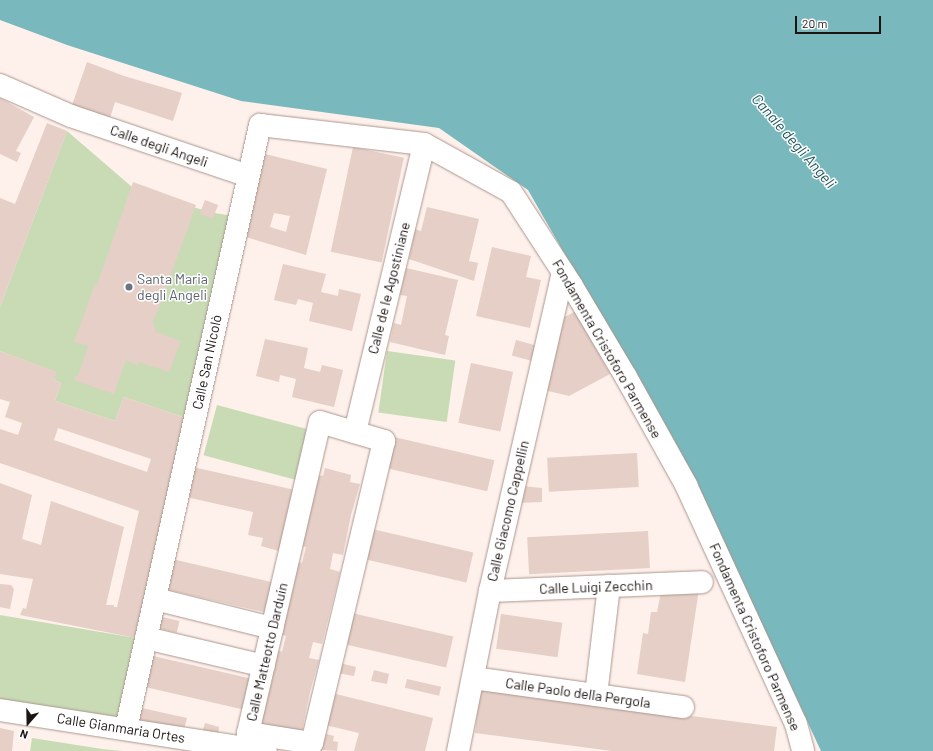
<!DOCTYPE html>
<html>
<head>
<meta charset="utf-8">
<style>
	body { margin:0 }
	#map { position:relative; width:933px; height:751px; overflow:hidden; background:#fef0eb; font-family:Barlow,sans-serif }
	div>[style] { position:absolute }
	.green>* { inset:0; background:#c8dbb5; transform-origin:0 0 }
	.water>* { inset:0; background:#79b9bd }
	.building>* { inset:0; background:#e5cfc6; transform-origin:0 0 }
	.roads { filter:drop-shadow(0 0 1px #ab968e) drop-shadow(0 0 1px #ab968e) }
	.minor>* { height:22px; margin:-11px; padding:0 11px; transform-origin:11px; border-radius:11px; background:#fff }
	.dots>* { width:11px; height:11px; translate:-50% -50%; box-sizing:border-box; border:2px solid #fff; border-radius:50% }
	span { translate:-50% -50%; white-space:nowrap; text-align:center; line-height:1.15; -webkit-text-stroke:3px #fff; paint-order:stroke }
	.street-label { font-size:14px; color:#1c1512 }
	.worship-label { font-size:14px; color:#5b616d }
	.left { translate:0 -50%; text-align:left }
	.water-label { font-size:15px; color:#1e5559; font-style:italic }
	.north { position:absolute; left:8px; top:703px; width:40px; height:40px; -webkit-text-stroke:3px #fff; paint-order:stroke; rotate:200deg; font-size:11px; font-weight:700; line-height:16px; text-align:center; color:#1c1512 }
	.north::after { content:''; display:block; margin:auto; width:14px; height:18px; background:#1c1512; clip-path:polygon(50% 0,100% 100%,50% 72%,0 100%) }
	.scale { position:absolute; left:795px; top:16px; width:86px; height:18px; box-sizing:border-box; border:2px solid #1c1512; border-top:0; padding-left:5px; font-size:12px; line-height:14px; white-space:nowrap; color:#1c1512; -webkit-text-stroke:3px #fff; paint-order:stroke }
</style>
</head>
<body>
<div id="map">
	<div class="green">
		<div style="clip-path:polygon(67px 131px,139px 193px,215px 213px,233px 216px,186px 418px,124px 397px,115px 421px,55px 401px,61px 383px,54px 380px,56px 372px,0 351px,0 307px)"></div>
		<div style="left:387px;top:351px;width:69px;height:62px;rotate:8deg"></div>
		<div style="left:217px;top:405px;width:95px;height:52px;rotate:15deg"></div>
		<div style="clip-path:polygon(0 615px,136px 638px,117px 721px,0 702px)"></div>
		<div style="clip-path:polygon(32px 738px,102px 749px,122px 751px,30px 751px)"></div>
	</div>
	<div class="water">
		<div style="clip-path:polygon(0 0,933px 0,933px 751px,821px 751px,695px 481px,528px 190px,439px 128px,241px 101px,67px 45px,0 20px)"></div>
	</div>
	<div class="building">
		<div style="clip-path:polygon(87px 62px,124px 76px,182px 93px,173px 121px,115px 102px,109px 121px,71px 108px)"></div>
		<div style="clip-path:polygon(0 98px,34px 117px,16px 151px,21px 153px,17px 162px,0 154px)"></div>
		<div style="clip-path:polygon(47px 123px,67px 131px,0 307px,0 198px,15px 204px)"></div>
		<div style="left:353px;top:147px;width:52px;height:107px;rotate:12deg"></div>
		<div style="clip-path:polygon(evenodd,265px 154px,327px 169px,306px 255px,246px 237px,265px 154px,274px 213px,290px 216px,286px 232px,270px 227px,274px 213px)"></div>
		<div style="clip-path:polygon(133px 182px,196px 205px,159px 308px,153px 321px,156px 332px,181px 341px,169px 372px,139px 362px,138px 366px,126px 360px,114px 394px,74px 380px,76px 376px,78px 376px,88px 346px,74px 342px,95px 284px,97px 285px)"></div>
		<div style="left:205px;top:200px;width:14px;height:15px;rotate:21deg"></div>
		<div style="clip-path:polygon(427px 207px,479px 219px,469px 261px,478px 263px,474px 281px,409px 259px,415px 229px,421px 231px)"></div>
		<div style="clip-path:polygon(492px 247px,531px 256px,526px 277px,541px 280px,530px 328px,476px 316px)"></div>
		<div style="clip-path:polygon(283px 264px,326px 274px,321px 292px,338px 296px,339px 289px,361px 294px,352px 331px,309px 321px,313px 303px,298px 299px,296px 305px,274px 300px)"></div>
		<div style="clip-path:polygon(406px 268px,458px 280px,445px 335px,449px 336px,445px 355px,390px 342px,394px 323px,401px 325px,407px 296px,400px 295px)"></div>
		<div style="clip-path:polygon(576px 311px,610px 374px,569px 396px,544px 390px,561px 319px)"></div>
		<div style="clip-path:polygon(265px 339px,308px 348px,304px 368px,320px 372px,322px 365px,343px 370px,334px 407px,292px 397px,296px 379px,280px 375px,279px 382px,256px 376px)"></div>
		<div style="left:516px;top:340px;width:20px;height:16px;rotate:15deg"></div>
		<div style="clip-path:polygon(evenodd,0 351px,57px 372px,54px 380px,61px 383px,55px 401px,115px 421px,124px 397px,186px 418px,136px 638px,20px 615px,23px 608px,26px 609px,33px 579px,0 574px,0 483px,32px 495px,22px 539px,41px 545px,51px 501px,124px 527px,106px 605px,114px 605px,114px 607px,117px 607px,139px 511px,0 463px,0 429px,18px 435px,22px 423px,5px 417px,10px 402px,0 399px,0 351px,58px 428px,151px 459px,147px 472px,54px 440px,58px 428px)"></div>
		<div style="left:471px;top:363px;width:43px;height:61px;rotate:12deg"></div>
		<div style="left:394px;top:437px;width:103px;height:32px;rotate:13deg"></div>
		<div style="left:637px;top:453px;width:34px;height:90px;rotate:87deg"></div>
		<div style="clip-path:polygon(193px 467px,295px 490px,279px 551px,261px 546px,263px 538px,248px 535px,253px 512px,186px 497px)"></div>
		<div style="clip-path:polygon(325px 468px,351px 475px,350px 482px,360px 484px,351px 515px,343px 555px,333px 553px,330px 569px,340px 572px,322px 644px,313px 642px,309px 658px,319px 660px,310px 692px,302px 731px,258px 730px,277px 650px,282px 652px,286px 636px,281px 635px,298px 562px,302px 563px,306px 547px,301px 546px,318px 475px,323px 476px)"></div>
		<div style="clip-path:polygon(522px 486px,542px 488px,542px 502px,518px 503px)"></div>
		<div style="left:372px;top:529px;width:104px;height:31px;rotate:13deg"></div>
		<div style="left:648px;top:531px;width:37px;height:121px;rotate:87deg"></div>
		<div style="left:172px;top:559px;width:104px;height:31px;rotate:13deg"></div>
		<div style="clip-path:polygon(0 584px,11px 585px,14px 589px,10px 609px,0 607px)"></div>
		<div style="clip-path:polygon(699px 589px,685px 682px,637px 674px,643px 633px,648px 634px,651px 612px,657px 612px,661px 592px)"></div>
		<div style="left:352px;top:613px;width:104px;height:32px;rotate:13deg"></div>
		<div style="left:501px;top:614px;width:62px;height:35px;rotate:8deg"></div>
		<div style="left:158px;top:616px;width:22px;height:12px;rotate:13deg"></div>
		<div style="left:149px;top:655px;width:104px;height:32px;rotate:13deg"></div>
		<div style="clip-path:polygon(340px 663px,356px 667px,354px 676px,337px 673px)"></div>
		<div style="clip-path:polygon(374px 670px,389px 674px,387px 684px,371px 681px)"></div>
		<div style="left:407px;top:679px;width:35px;height:9px;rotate:13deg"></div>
		<div style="clip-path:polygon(480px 689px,777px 727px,774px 751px,612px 751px,475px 733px)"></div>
		<div style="clip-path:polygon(332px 693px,433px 718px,425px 751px,354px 751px,359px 733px,325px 725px)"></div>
		<div style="clip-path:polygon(137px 707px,187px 718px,184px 730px,134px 723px)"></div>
		<div style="clip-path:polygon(205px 723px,219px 727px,218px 736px,202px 733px)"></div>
		<div style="clip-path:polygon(0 728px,14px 731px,12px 751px,0 751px)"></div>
		<div style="clip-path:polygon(323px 733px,334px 736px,333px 741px,338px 742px,337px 751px,319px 750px)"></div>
	</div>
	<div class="roads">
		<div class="minor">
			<div style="left:0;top:85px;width:77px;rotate:23.6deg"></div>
			<div style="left:71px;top:116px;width:187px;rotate:18.7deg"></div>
			<div style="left:320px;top:422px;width:67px;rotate:16.5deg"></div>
			<div style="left:384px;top:441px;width:310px;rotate:103.4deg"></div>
			<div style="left:312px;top:743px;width:65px;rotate:-171.1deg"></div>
			<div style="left:248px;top:733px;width:319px;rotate:-77deg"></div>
			<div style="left:355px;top:432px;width:296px;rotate:-76.5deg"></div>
			<div style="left:490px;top:591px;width:212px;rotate:-2.4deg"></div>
			<div style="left:155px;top:599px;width:121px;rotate:13.9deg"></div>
			<div style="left:146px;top:638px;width:121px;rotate:13.3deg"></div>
			<div style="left:473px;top:678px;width:212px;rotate:7.9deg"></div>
			<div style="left:596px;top:695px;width:110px;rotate:-83.2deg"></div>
			<div style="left:0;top:710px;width:269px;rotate:8.8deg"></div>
			<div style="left:126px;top:729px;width:619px;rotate:-77.49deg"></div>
			<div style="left:260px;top:125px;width:165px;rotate:6.6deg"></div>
			<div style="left:424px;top:144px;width:99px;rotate:28.9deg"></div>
			<div style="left:511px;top:192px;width:112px;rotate:57deg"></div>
			<div style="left:572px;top:286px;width:106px;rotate:59.3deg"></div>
			<div style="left:626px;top:377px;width:124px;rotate:60.9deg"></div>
			<div style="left:686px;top:485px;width:263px;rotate:65.3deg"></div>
			<div style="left:796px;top:724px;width:28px;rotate:75deg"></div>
			<div style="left:458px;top:751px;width:163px;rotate:-78.7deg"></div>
			<div style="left:490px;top:591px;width:327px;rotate:-77.1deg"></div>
		</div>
	</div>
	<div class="dots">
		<div style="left:129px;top:287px;background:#6b7280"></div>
	</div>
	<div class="street-label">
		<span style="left:159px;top:146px;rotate:19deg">Calle degli Angeli</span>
		<span style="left:389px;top:288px;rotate:-76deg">Calle de le Agostiniane</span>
		<span style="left:607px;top:349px;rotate:60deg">Fondamenta Cristoforo Parmense</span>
		<span style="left:207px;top:362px;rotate:-78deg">Calle San Nicolò</span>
		<span style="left:508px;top:511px;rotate:-77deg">Calle Giacomo Cappellin</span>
		<span style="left:596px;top:587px;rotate:-2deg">Calle Luigi Zecchin</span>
		<span style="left:755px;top:637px;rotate:66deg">Fondamenta Cristoforo Parmense</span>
		<span style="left:267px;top:652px;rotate:-77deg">Calle Matteotto Darduin</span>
		<span style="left:578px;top:693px;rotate:8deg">Calle Paolo della Pergola</span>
		<span style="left:121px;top:728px;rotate:9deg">Calle Gianmaria Ortes</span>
	</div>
	<div class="worship-label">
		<span class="left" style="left:137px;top:287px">Santa Maria<br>degli Angeli</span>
	</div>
	<div class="water-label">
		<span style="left:794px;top:141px;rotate:49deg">Canale degli Angeli</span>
	</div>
	<div class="north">N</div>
	<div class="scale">20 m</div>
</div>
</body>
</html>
